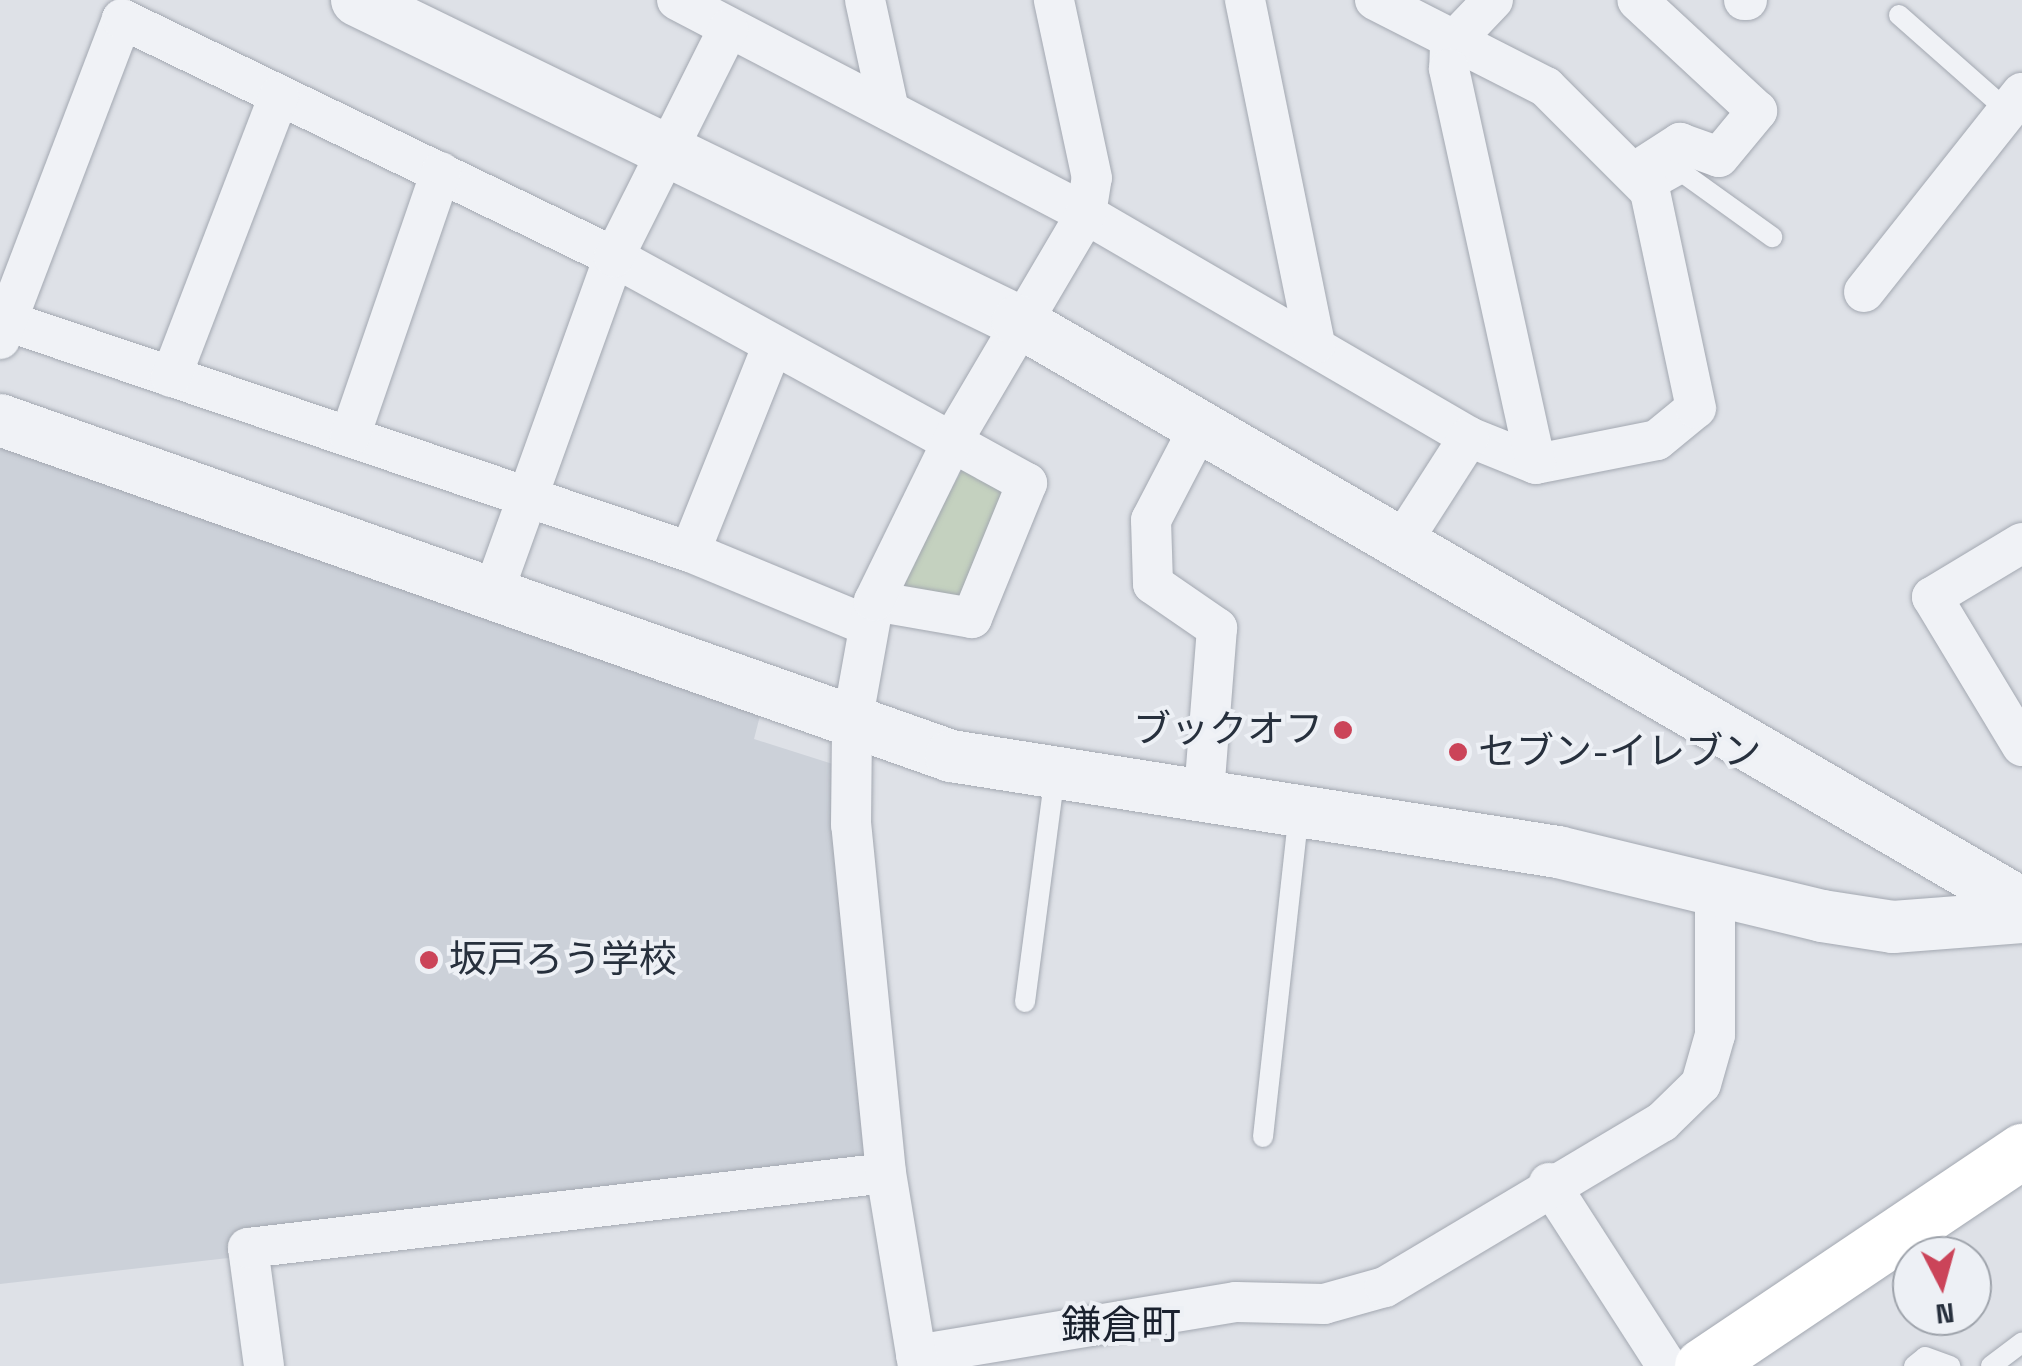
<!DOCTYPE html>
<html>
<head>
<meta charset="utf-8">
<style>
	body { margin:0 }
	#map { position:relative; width:2022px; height:1366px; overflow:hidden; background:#dee1e7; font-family:"Space Grotesk","Noto Sans JP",sans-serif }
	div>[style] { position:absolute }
	.built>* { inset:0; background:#ccd1d9 }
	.green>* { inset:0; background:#c4d1bf }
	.roads { filter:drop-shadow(0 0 2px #a3a8b1) drop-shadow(0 0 2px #a3a8b1) }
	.service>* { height:20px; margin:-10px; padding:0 10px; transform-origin:10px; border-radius:10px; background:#f0f2f6 }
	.minor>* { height:40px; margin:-20px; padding:0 20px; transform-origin:20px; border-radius:20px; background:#f0f2f6 }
	.tertiary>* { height:52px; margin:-26px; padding:0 26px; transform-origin:26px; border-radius:26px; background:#f0f2f6 }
	.primary>* { height:55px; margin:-27.5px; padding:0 27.5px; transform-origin:27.5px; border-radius:27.5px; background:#fff }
	.dots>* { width:28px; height:28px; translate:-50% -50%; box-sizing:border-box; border:5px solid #edf0f5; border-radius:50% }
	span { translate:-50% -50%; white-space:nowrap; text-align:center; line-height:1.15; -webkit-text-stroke:8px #edf0f5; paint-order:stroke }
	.poi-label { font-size:38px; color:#27303d }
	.right { translate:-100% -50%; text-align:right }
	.left { translate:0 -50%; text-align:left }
	.neighbourhood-label { font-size:40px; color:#1a212e }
	.north { position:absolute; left:1892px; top:1236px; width:100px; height:100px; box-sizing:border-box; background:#edf0f5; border:2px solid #9ea3ab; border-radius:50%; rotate:174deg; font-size:28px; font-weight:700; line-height:40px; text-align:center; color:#27303d }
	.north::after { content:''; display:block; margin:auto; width:35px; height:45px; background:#cb4459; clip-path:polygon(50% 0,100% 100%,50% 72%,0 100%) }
</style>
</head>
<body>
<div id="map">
	<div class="built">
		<div style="clip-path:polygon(0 444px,761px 712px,754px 739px,839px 766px,876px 1154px,237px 1257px,0 1284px)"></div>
	</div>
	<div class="green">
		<div style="clip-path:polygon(964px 466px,1010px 494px,969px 602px,908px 600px,900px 584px)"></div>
	</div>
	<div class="roads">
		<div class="service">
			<div style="left:1899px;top:15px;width:145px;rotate:41.4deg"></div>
			<div style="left:1650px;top:191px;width:38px;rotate:-29deg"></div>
			<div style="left:1683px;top:173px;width:110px;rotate:35.7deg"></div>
			<div style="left:1025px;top:1002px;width:229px;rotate:-82.5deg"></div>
			<div style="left:1263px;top:1137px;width:328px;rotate:-83.7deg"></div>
			<div style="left:1914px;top:1366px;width:14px;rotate:-39deg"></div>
			<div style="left:1925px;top:1357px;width:27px;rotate:20deg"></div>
			<div style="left:1991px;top:1366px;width:39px;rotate:-37deg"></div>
		</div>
		<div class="minor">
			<div style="left:677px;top:0;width:462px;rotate:27.6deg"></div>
			<div style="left:1086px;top:214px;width:443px;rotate:30.2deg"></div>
			<div style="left:1469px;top:437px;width:72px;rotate:21.9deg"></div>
			<div style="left:1536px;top:464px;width:123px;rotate:-11.2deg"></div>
			<div style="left:1657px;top:440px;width:50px;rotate:-39.4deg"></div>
			<div style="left:1696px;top:408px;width:222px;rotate:-102deg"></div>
			<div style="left:1650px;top:191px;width:147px;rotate:-135deg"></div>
			<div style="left:1546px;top:87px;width:192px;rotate:-153deg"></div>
			<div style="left:865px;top:0;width:113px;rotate:77.7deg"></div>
			<div style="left:1245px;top:0;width:351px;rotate:78.5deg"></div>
			<div style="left:1493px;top:0;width:62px;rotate:133.7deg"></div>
			<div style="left:1450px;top:45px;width:24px;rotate:92deg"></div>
			<div style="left:1449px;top:69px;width:404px;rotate:77.6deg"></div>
			<div style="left:1744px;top:0;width:3px"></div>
			<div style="left:1635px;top:172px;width:54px;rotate:-32.8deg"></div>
			<div style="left:1680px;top:143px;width:41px;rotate:19.7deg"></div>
			<div style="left:1719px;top:157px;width:60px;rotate:-50.4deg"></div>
			<div style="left:1757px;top:111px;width:163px;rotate:-137.2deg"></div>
			<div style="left:1864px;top:292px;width:254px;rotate:-51.6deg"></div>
			<div style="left:7px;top:321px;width:721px;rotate:18.69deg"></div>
			<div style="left:690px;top:552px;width:188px;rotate:22.5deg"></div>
			<div style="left:0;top:339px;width:342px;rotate:-69.1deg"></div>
			<div style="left:122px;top:19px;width:547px;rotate:25.81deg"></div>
			<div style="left:614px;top:257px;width:471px;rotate:28.7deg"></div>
			<div style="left:1027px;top:483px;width:146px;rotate:112.2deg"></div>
			<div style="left:972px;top:618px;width:99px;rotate:-170.2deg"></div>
			<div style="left:171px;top:377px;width:301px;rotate:-69deg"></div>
			<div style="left:1200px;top:426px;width:106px;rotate:117.5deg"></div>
			<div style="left:1151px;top:520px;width:64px;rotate:88.2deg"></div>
			<div style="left:1153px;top:584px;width:78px;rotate:34.5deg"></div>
			<div style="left:1217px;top:628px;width:168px;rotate:94.5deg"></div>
			<div style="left:350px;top:436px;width:279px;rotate:-71deg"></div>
			<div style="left:1401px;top:543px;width:126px;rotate:-57.3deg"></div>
			<div style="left:2022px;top:543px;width:105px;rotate:149deg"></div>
			<div style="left:1932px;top:597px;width:174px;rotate:58.9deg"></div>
			<div style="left:690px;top:552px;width:223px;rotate:-68.2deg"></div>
			<div style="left:493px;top:593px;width:357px;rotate:-70.2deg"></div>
			<div style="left:614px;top:257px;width:255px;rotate:-63.4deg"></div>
			<div style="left:1549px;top:1183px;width:218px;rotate:57.2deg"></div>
			<div style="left:916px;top:1355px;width:324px;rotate:-9.4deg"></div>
			<div style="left:1236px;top:1302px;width:88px;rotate:1.3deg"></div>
			<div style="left:1324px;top:1304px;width:63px;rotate:-15.6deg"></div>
			<div style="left:1385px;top:1287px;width:322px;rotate:-30.8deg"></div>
			<div style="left:1662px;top:1122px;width:54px;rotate:-44.3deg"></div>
			<div style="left:1701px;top:1084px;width:51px;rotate:-74.1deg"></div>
			<div style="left:1715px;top:1035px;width:143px;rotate:-90deg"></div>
			<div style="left:264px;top:1366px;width:119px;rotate:-97.7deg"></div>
			<div style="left:248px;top:1248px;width:642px;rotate:-6.7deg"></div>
			<div style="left:918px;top:1366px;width:196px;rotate:-99.4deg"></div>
			<div style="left:886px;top:1173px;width:350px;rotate:-95.7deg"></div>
			<div style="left:851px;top:825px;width:102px;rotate:-89.4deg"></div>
			<div style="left:852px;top:723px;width:124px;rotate:-79.8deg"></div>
			<div style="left:874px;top:601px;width:182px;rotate:-63.9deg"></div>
			<div style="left:954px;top:438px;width:260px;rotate:-59.5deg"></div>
			<div style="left:1086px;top:214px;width:36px;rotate:-81deg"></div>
			<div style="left:1092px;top:178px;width:182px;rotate:-102.1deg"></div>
		</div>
		<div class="tertiary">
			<div style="left:357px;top:0;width:735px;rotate:25.9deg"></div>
			<div style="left:1018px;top:321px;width:1161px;rotate:30.14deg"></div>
			<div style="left:0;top:420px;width:1009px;rotate:19.46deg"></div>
			<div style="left:951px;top:756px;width:615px;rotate:8.99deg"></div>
			<div style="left:1558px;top:852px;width:272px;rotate:13.6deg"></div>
			<div style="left:1822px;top:916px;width:72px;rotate:8.8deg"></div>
			<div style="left:1893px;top:927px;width:129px;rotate:-4.4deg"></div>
		</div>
		<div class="primary">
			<div style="left:1702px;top:1366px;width:386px;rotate:-33.9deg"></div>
		</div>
	</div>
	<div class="dots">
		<div style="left:1343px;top:730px;background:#cb4459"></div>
		<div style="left:1458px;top:752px;background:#cb4459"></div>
		<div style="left:429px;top:960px;background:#cb4459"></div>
	</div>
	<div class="poi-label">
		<span class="right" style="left:1323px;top:730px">ブックオフ</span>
		<span class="left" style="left:1478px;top:752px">セブン-イレブン</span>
		<span class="left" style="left:449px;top:960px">坂戸ろう学校</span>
	</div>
	<div class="neighbourhood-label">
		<span style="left:1121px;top:1326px">鎌倉町</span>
	</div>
	<div class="north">N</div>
</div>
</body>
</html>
